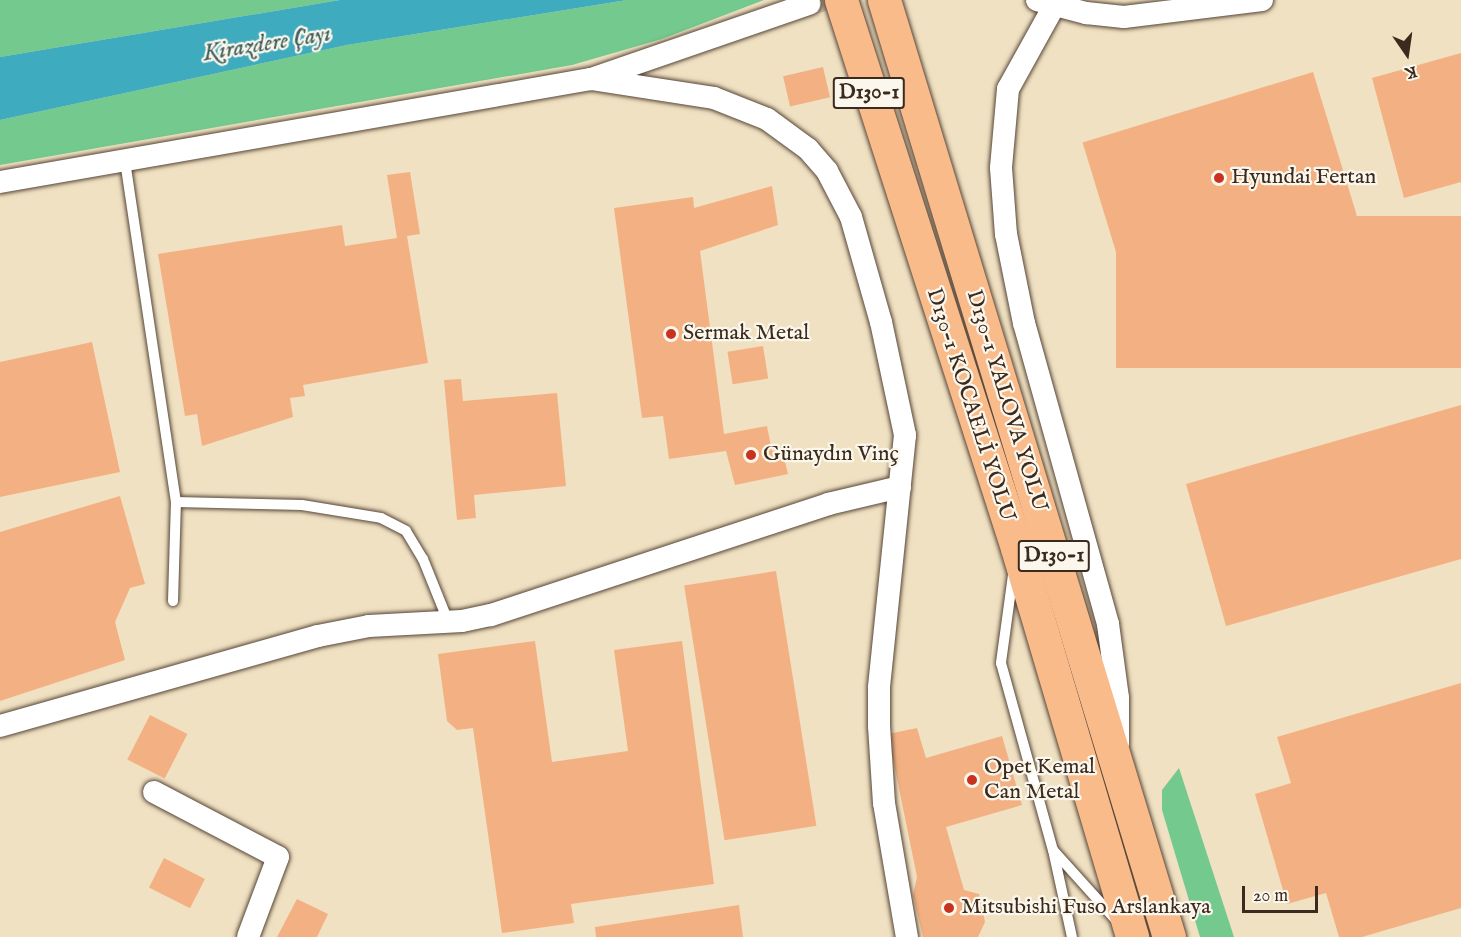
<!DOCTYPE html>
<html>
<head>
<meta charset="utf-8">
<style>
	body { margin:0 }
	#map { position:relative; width:1461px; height:937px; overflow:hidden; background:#f0e1c2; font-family:"IM FELL English",serif }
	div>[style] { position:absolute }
	.green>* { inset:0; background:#73c98e }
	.water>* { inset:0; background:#3fabbe }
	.building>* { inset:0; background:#f3b183; transform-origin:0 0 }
	.minor-tunnel>* { height:22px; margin-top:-11px; transform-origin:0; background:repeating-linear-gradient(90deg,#ccbca1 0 22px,transparent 0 33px) }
	.roads { filter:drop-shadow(0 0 2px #564537) drop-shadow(0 0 2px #564537) }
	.service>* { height:10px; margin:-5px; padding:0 5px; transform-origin:5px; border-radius:5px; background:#fff }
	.minor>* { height:22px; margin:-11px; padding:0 11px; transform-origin:11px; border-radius:11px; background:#fff }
	.trunk>* { height:33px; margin:-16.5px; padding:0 16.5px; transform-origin:16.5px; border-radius:16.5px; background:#fabb8b }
	.dots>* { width:16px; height:16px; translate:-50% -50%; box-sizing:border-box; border:3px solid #fbf7ec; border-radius:50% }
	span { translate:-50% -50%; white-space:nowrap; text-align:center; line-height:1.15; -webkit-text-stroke:4.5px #fbf7ec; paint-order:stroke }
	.shield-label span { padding:2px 4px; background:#fbf7ec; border:2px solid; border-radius:4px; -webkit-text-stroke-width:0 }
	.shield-label { font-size:21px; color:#3b2a1e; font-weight:700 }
	.poi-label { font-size:22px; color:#3b2a1e }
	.left { translate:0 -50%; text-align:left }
	.street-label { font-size:22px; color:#3b2a1e }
	.water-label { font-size:24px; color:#3d5e5e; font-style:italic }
	.north { position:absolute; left:1377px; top:24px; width:60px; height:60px; -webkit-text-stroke:4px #fbf7ec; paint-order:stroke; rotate:167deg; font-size:16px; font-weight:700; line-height:24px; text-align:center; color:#3b2a1e }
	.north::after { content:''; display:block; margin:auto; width:21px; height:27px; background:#3b2a1e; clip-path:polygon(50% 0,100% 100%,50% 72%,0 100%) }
	.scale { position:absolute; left:1242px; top:886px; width:76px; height:27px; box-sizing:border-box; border:3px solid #3b2a1e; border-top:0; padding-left:8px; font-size:18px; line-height:21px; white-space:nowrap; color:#3b2a1e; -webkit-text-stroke:4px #fbf7ec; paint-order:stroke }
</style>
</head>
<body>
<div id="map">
	<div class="green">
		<div style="clip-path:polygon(0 0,340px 0,0 57px)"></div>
		<div style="clip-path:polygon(627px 0,764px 0,662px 39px,572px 65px,0 165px,0 120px,347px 45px)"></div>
		<div style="clip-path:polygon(1179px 768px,1234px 937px,1200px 937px,1162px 810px,1162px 790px)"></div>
	</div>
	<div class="water">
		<div style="clip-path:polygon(340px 0,627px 0,347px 45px,0 120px,0 57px)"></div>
	</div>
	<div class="building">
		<div style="clip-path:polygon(1461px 53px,1461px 182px,1404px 198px,1372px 78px)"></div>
		<div style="left:823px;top:67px;width:31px;height:41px;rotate:77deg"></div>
		<div style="left:1313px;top:72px;width:150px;height:241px;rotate:73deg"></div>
		<div style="clip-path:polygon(410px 172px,420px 234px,407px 236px,428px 363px,303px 385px,305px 396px,290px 398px,293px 417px,202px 446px,197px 414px,185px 416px,158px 254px,342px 225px,345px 246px,397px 238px,387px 175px)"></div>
		<div style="clip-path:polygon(772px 186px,778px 225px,700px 251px,724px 434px,767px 426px,772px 451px,782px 449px,788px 474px,735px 485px,726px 451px,669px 459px,663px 416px,642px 418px,614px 208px,693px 197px,694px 208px)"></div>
		<div style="left:1461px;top:216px;width:152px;height:345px;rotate:90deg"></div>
		<div style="clip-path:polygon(92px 342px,120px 472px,0 497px,0 362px)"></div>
		<div style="left:763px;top:346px;width:33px;height:36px;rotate:81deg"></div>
		<div style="clip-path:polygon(461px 379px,463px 401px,557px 393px,566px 486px,474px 495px,476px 518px,457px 520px,444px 380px)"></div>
		<div style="clip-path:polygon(1461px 405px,1461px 559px,1226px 626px,1186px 484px)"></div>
		<div style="clip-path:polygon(120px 496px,145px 584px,130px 588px,115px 622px,125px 660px,0 701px,0 532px)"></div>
		<div style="left:776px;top:571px;width:258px;height:93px;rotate:81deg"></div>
		<div style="clip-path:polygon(535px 641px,552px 762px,628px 751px,614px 650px,682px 641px,714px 884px,571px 904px,574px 923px,502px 933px,473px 728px,457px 730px,447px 721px,438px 654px)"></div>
		<div style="clip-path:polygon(1461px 683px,1461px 908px,1362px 937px,1339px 937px,1326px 893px,1287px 904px,1255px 794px,1291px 783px,1277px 737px)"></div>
		<div style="left:150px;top:715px;width:42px;height:50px;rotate:27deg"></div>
		<div style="clip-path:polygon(917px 728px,926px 758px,1002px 736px,1022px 805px,946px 827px,964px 890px,979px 894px,985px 922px,978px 937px,923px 937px,913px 895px,917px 877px,888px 734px)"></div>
		<div style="left:164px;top:858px;width:46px;height:33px;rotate:27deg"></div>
		<div style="clip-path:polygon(297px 899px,328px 914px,317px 937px,277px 937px)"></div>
		<div style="clip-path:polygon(739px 905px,743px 937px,596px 937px,595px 927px)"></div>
	</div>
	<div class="minor-tunnel">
		<div style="left:809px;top:4px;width:16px;rotate:-14deg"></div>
	</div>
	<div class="roads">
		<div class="service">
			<div style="left:125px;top:161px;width:345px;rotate:81.5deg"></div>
			<div style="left:176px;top:502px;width:126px;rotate:1.4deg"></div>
			<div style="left:302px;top:505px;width:80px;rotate:9.3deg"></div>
			<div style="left:381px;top:518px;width:28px;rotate:27deg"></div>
			<div style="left:406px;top:531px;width:33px;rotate:59deg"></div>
			<div style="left:423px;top:559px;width:67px;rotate:68deg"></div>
			<div style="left:1013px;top:575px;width:89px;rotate:97.8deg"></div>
			<div style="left:1001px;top:663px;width:194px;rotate:74.5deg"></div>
			<div style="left:1053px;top:850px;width:94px;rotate:48deg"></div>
			<div style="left:173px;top:601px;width:99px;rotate:-88.3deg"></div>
			<div style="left:1053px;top:850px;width:89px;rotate:77.7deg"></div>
		</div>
		<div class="minor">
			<div style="left:1037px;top:0;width:51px;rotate:14.9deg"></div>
			<div style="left:1086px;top:13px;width:38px;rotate:6deg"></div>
			<div style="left:1124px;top:17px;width:139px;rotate:-7deg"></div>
			<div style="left:1054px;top:6px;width:95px;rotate:119deg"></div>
			<div style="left:1008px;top:89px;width:79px;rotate:95.1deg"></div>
			<div style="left:1001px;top:168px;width:66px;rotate:85.7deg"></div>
			<div style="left:1006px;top:234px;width:91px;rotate:78.6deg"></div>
			<div style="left:1024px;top:323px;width:313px;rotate:74.4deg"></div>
			<div style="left:1108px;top:624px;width:75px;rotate:82.3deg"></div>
			<div style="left:1118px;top:698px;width:45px;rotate:90deg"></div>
			<div style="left:591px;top:79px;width:124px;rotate:8.8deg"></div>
			<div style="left:714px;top:98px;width:57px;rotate:21.6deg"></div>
			<div style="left:767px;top:119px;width:51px;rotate:36.2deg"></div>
			<div style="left:808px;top:149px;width:29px;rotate:49deg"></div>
			<div style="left:827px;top:171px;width:52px;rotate:62.4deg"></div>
			<div style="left:851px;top:217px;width:109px;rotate:74.1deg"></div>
			<div style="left:881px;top:322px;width:116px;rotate:78deg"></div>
			<div style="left:905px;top:435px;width:254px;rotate:95.9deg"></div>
			<div style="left:879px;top:688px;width:38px;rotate:90deg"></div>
			<div style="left:879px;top:726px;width:77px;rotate:86.3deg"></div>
			<div style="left:884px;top:803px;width:136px;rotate:80.3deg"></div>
			<div style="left:0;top:182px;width:600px;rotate:-9.89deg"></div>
			<div style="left:591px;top:79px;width:231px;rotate:-19deg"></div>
			<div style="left:0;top:726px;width:330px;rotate:-15.8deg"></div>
			<div style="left:318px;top:636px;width:52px;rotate:-11.1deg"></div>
			<div style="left:369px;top:626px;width:93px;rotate:-3.1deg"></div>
			<div style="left:462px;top:621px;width:30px;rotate:-12deg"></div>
			<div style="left:491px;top:615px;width:355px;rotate:-18.2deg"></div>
			<div style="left:828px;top:504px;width:74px;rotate:-13.3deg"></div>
			<div style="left:154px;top:792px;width:140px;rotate:27.7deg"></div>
			<div style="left:278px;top:857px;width:85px;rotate:110.6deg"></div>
		</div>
		<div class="trunk">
			<div style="left:841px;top:0;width:576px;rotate:72.19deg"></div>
			<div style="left:1017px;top:548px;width:406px;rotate:73.5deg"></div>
			<div style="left:884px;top:0;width:979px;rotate:73.08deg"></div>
		</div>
	</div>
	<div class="dots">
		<div style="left:1219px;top:178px;background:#c8321e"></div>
		<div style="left:671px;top:334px;background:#c8321e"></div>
		<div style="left:751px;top:455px;background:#c8321e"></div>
		<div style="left:972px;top:780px;background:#c8321e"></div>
		<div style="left:949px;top:908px;background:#c8321e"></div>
	</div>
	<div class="shield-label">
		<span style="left:869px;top:93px">D130-1</span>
		<span style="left:1054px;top:556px">D130-1</span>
	</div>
	<div class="poi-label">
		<span class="left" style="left:1231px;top:178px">Hyundai Fertan</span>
		<span class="left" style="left:683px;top:334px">Sermak Metal</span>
		<span class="left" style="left:763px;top:455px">Günaydın Vinç</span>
		<span class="left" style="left:984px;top:780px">Opet Kemal<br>Can Metal</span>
		<span class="left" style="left:961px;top:908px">Mitsubishi Fuso Arslankaya</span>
	</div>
	<div class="street-label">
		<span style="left:1006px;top:401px;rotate:73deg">D130-1 YALOVA YOLU</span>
		<span style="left:970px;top:405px;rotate:72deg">D130-1 KOCAELİ YOLU</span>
	</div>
	<div class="water-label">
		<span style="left:267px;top:44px;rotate:-9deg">Kirazdere Çayı</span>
	</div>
	<div class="north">K</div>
	<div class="scale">20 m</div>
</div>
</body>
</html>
